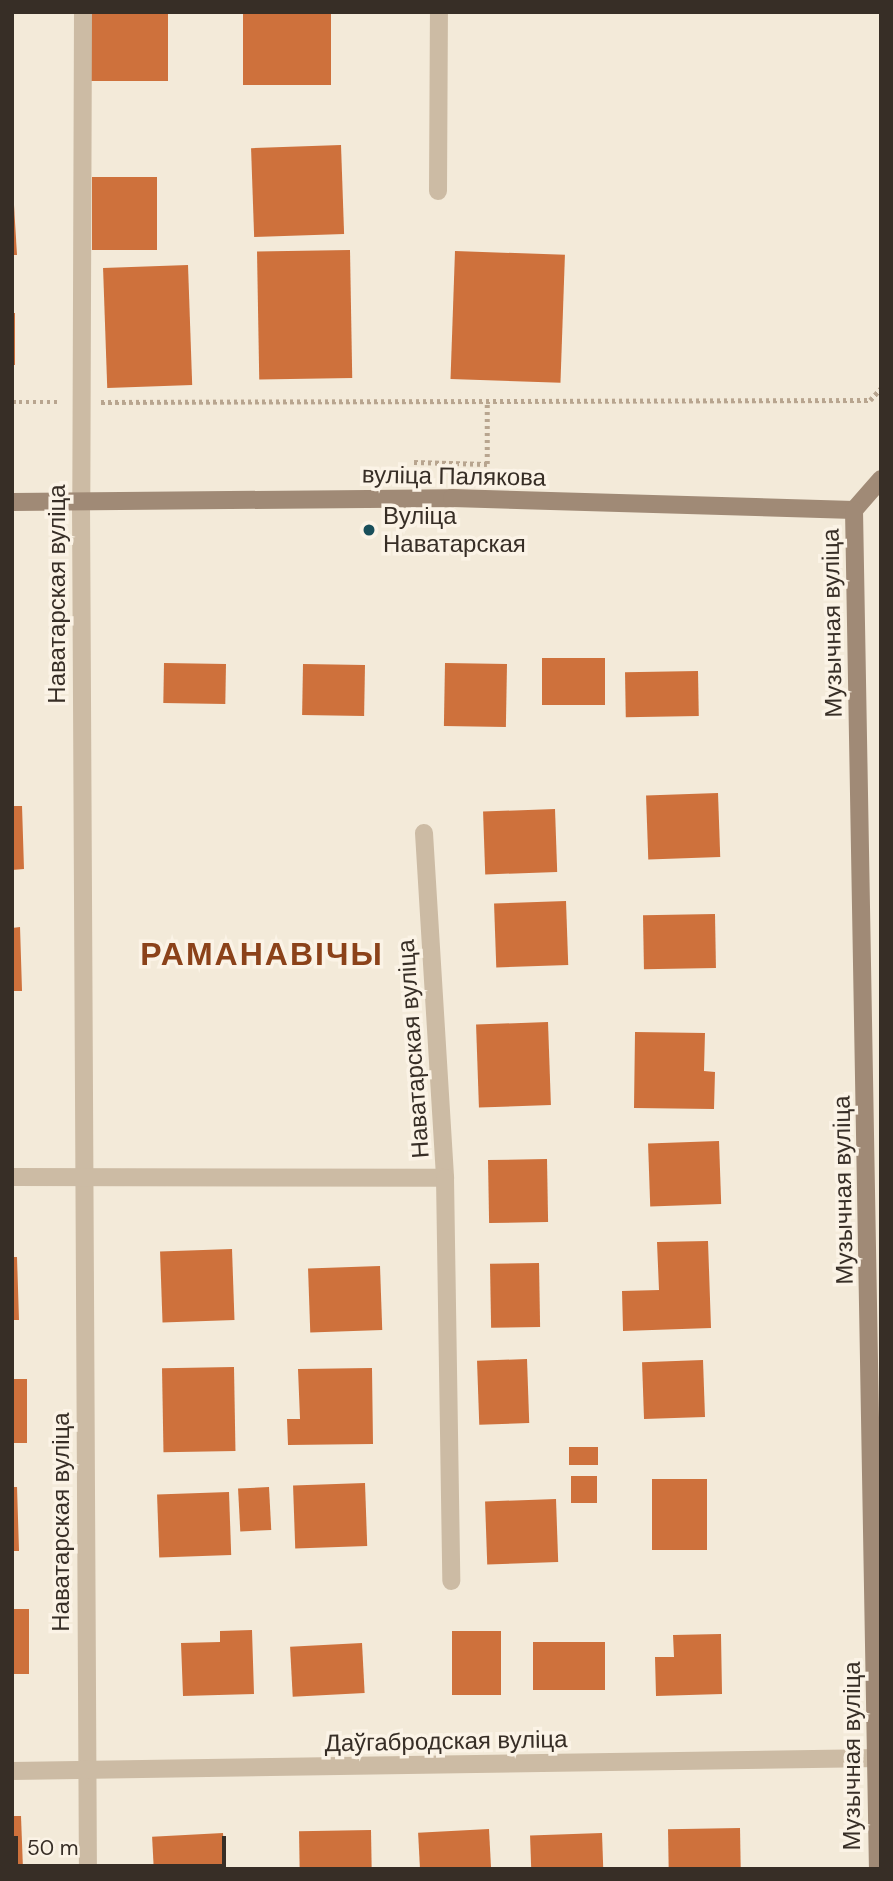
<!DOCTYPE html>
<html>
<head>
<meta charset="utf-8">
<style>
	body { margin:0 }
	#map { position:relative; width:893px; height:1881px; overflow:hidden; background:#f3ead9; font-family:"DM Sans",sans-serif }
	div>[style] { position:absolute }
	.building>* { inset:0; background:#ce713c; transform-origin:0 0 }
	.path>* { height:4.5px; margin-top:-2.25px; transform-origin:0; background:repeating-linear-gradient(90deg,#b8a58f 0 3.5px,transparent 0 7px) }
	.street>* { height:18px; margin:-9px; padding:0 9px; transform-origin:9px; border-radius:9px; background:#ccbba4 }
	.secondary>* { height:18px; margin:-9px; padding:0 9px; transform-origin:9px; border-radius:9px; background:#a08a76 }
	.dots>* { width:19px; height:19px; translate:-50% -50%; box-sizing:border-box; border:4px solid #fbf3e6; border-radius:50% }
	span { translate:-50% -50%; white-space:nowrap; text-align:center; line-height:1.15; -webkit-text-stroke:7px #fbf3e6; paint-order:stroke }
	.street-label { font-size:24px; color:#372e26 }
	.poi-label { font-size:24px; color:#372e26 }
	.left { translate:0 -50%; text-align:left }
	.district-label { font-size:32px; color:#8b421a; font-weight:700; letter-spacing:2px }
	.frame { position:absolute; inset:0; border:14px solid #372e26; pointer-events:none }
	.scale { position:absolute; left:14px; top:1836px; width:212px; height:32px; box-sizing:border-box; border:4px solid #372e26; border-top:0; padding-left:9px; font-size:21px; line-height:24px; white-space:nowrap; color:#372e26; -webkit-text-stroke:5px #fbf3e6; paint-order:stroke }
</style>
</head>
<body>
<div id="map">
	<div class="building">
		<div style="left:88px;top:12px;width:80px;height:69px"></div>
		<div style="left:243px;top:12px;width:88px;height:73px"></div>
		<div style="left:341px;top:145px;width:89px;height:90px;rotate:88deg"></div>
		<div style="clip-path:polygon(12px 172px,17px 255px,12px 255px)"></div>
		<div style="left:92px;top:177px;width:65px;height:73px"></div>
		<div style="left:350px;top:250px;width:128px;height:93px;rotate:89deg"></div>
		<div style="left:455px;top:251px;width:110px;height:128px;rotate:2deg"></div>
		<div style="left:188px;top:265px;width:120px;height:85px;rotate:88deg"></div>
		<div style="left:12px;top:313px;width:3px;height:52px"></div>
		<div style="left:605px;top:658px;width:47px;height:63px;rotate:90deg"></div>
		<div style="left:164px;top:663px;width:62px;height:40px;rotate:1deg"></div>
		<div style="left:445px;top:663px;width:62px;height:63px;rotate:1deg"></div>
		<div style="left:303px;top:664px;width:62px;height:51px;rotate:1deg"></div>
		<div style="left:698px;top:671px;width:45px;height:73px;rotate:89deg"></div>
		<div style="left:718px;top:793px;width:64px;height:72px;rotate:88deg"></div>
		<div style="clip-path:polygon(12px 806px,22px 806px,24px 869px,12px 870px)"></div>
		<div style="left:555px;top:809px;width:63px;height:72px;rotate:88deg"></div>
		<div style="left:566px;top:901px;width:64px;height:72px;rotate:88deg"></div>
		<div style="left:715px;top:914px;width:54px;height:72px;rotate:89deg"></div>
		<div style="clip-path:polygon(20px 927px,22px 991px,12px 991px,12px 928px)"></div>
		<div style="left:548px;top:1022px;width:83px;height:72px;rotate:88deg"></div>
		<div style="clip-path:polygon(635px 1032px,705px 1033px,704px 1071px,715px 1072px,714px 1109px,634px 1108px)"></div>
		<div style="left:719px;top:1141px;width:63px;height:71px;rotate:88deg"></div>
		<div style="left:547px;top:1159px;width:63px;height:59px;rotate:89deg"></div>
		<div style="clip-path:polygon(708px 1241px,711px 1328px,623px 1331px,622px 1291px,659px 1290px,657px 1242px)"></div>
		<div style="left:232px;top:1249px;width:71px;height:72px;rotate:88deg"></div>
		<div style="clip-path:polygon(12px 1257px,17px 1257px,19px 1320px,12px 1320px)"></div>
		<div style="left:539px;top:1263px;width:64px;height:49px;rotate:89deg"></div>
		<div style="left:380px;top:1266px;width:64px;height:72px;rotate:88deg"></div>
		<div style="left:527px;top:1359px;width:64px;height:50px;rotate:88deg"></div>
		<div style="left:703px;top:1360px;width:57px;height:61px;rotate:88deg"></div>
		<div style="left:234px;top:1367px;width:84px;height:72px;rotate:89deg"></div>
		<div style="clip-path:polygon(372px 1368px,373px 1444px,288px 1445px,287px 1419px,300px 1419px,298px 1369px)"></div>
		<div style="left:12px;top:1379px;width:15px;height:64px"></div>
		<div style="left:598px;top:1447px;width:18px;height:29px;rotate:90deg"></div>
		<div style="left:571px;top:1476px;width:26px;height:27px"></div>
		<div style="left:652px;top:1479px;width:55px;height:71px"></div>
		<div style="left:365px;top:1483px;width:63px;height:72px;rotate:88deg"></div>
		<div style="clip-path:polygon(12px 1487px,17px 1487px,19px 1551px,12px 1551px)"></div>
		<div style="left:269px;top:1487px;width:43px;height:31px;rotate:87deg"></div>
		<div style="left:229px;top:1492px;width:63px;height:72px;rotate:88deg"></div>
		<div style="left:556px;top:1499px;width:63px;height:71px;rotate:88deg"></div>
		<div style="left:12px;top:1609px;width:17px;height:65px"></div>
		<div style="clip-path:polygon(252px 1630px,254px 1694px,183px 1696px,181px 1643px,220px 1642px,220px 1631px)"></div>
		<div style="left:452px;top:1631px;width:49px;height:64px"></div>
		<div style="clip-path:polygon(721px 1634px,722px 1694px,656px 1696px,655px 1657px,674px 1657px,673px 1635px)"></div>
		<div style="left:533px;top:1642px;width:72px;height:48px"></div>
		<div style="left:362px;top:1643px;width:50px;height:72px;rotate:87deg"></div>
		<div style="clip-path:polygon(12px 1816px,21px 1816px,23px 1869px,12px 1869px)"></div>
		<div style="left:740px;top:1828px;width:41px;height:72px;rotate:89deg"></div>
		<div style="left:489px;top:1829px;width:40px;height:71px;rotate:87deg"></div>
		<div style="left:371px;top:1830px;width:39px;height:72px;rotate:89deg"></div>
		<div style="left:223px;top:1833px;width:36px;height:71px;rotate:87deg"></div>
		<div style="left:602px;top:1833px;width:36px;height:72px;rotate:88deg"></div>
	</div>
	<div class="path">
		<div style="left:12px;top:402px;width:48px"></div>
		<div style="left:101px;top:402px;width:769px;rotate:-0.15deg"></div>
		<div style="left:870px;top:400px;width:16px;rotate:-47deg"></div>
		<div style="left:414px;top:462px;width:73px;rotate:1.6deg"></div>
		<div style="left:487px;top:464px;width:63px;rotate:-90deg"></div>
	</div>
	<div class="street">
		<div style="left:83px;top:12px;width:490px;rotate:90.2deg"></div>
		<div style="left:81px;top:502px;width:1367px;rotate:89.71deg"></div>
		<div style="left:438px;top:191px;width:179px;rotate:-89.7deg"></div>
		<div style="left:424px;top:833px;width:346px;rotate:86.5deg"></div>
		<div style="left:12px;top:1177px;width:433px;rotate:0.1deg"></div>
		<div style="left:445px;top:1178px;width:403px;rotate:89.1deg"></div>
		<div style="left:12px;top:1771px;width:869px;rotate:-0.86deg"></div>
	</div>
	<div class="secondary">
		<div style="left:12px;top:502px;width:440px;rotate:-0.5deg"></div>
		<div style="left:452px;top:498px;width:402px;rotate:1.7deg"></div>
		<div style="left:854px;top:510px;width:41px;rotate:-48.9deg"></div>
		<div style="left:854px;top:510px;width:1359px;rotate:88.99deg"></div>
	</div>
	<div class="dots">
		<div style="left:369px;top:530px;background:#194f5b"></div>
	</div>
	<div class="street-label">
		<span style="left:454px;top:476px;rotate:1deg">вуліца Палякова</span>
		<span style="left:57px;top:594px;rotate:-90deg">Наватарская вуліца</span>
		<span style="left:832px;top:623px;rotate:-91deg">Музычная вуліца</span>
		<span style="left:413px;top:1049px;rotate:-94deg">Наватарская вуліца</span>
		<span style="left:843px;top:1190px;rotate:-91deg">Музычная вуліца</span>
		<span style="left:61px;top:1522px;rotate:-90deg">Наватарская вуліца</span>
		<span style="left:446px;top:1741px;rotate:-1deg">Даўгабродская вуліца</span>
		<span style="left:852px;top:1756px;rotate:-90deg">Музычная вуліца</span>
	</div>
	<div class="poi-label">
		<span class="left" style="left:383px;top:530px">Вуліца<br>Наватарская</span>
	</div>
	<div class="district-label">
		<span style="left:262px;top:954px">РАМАНАВІЧЫ</span>
	</div>
	<div class="frame"></div>
	<div class="scale">50 m</div>
</div>
</body>
</html>
